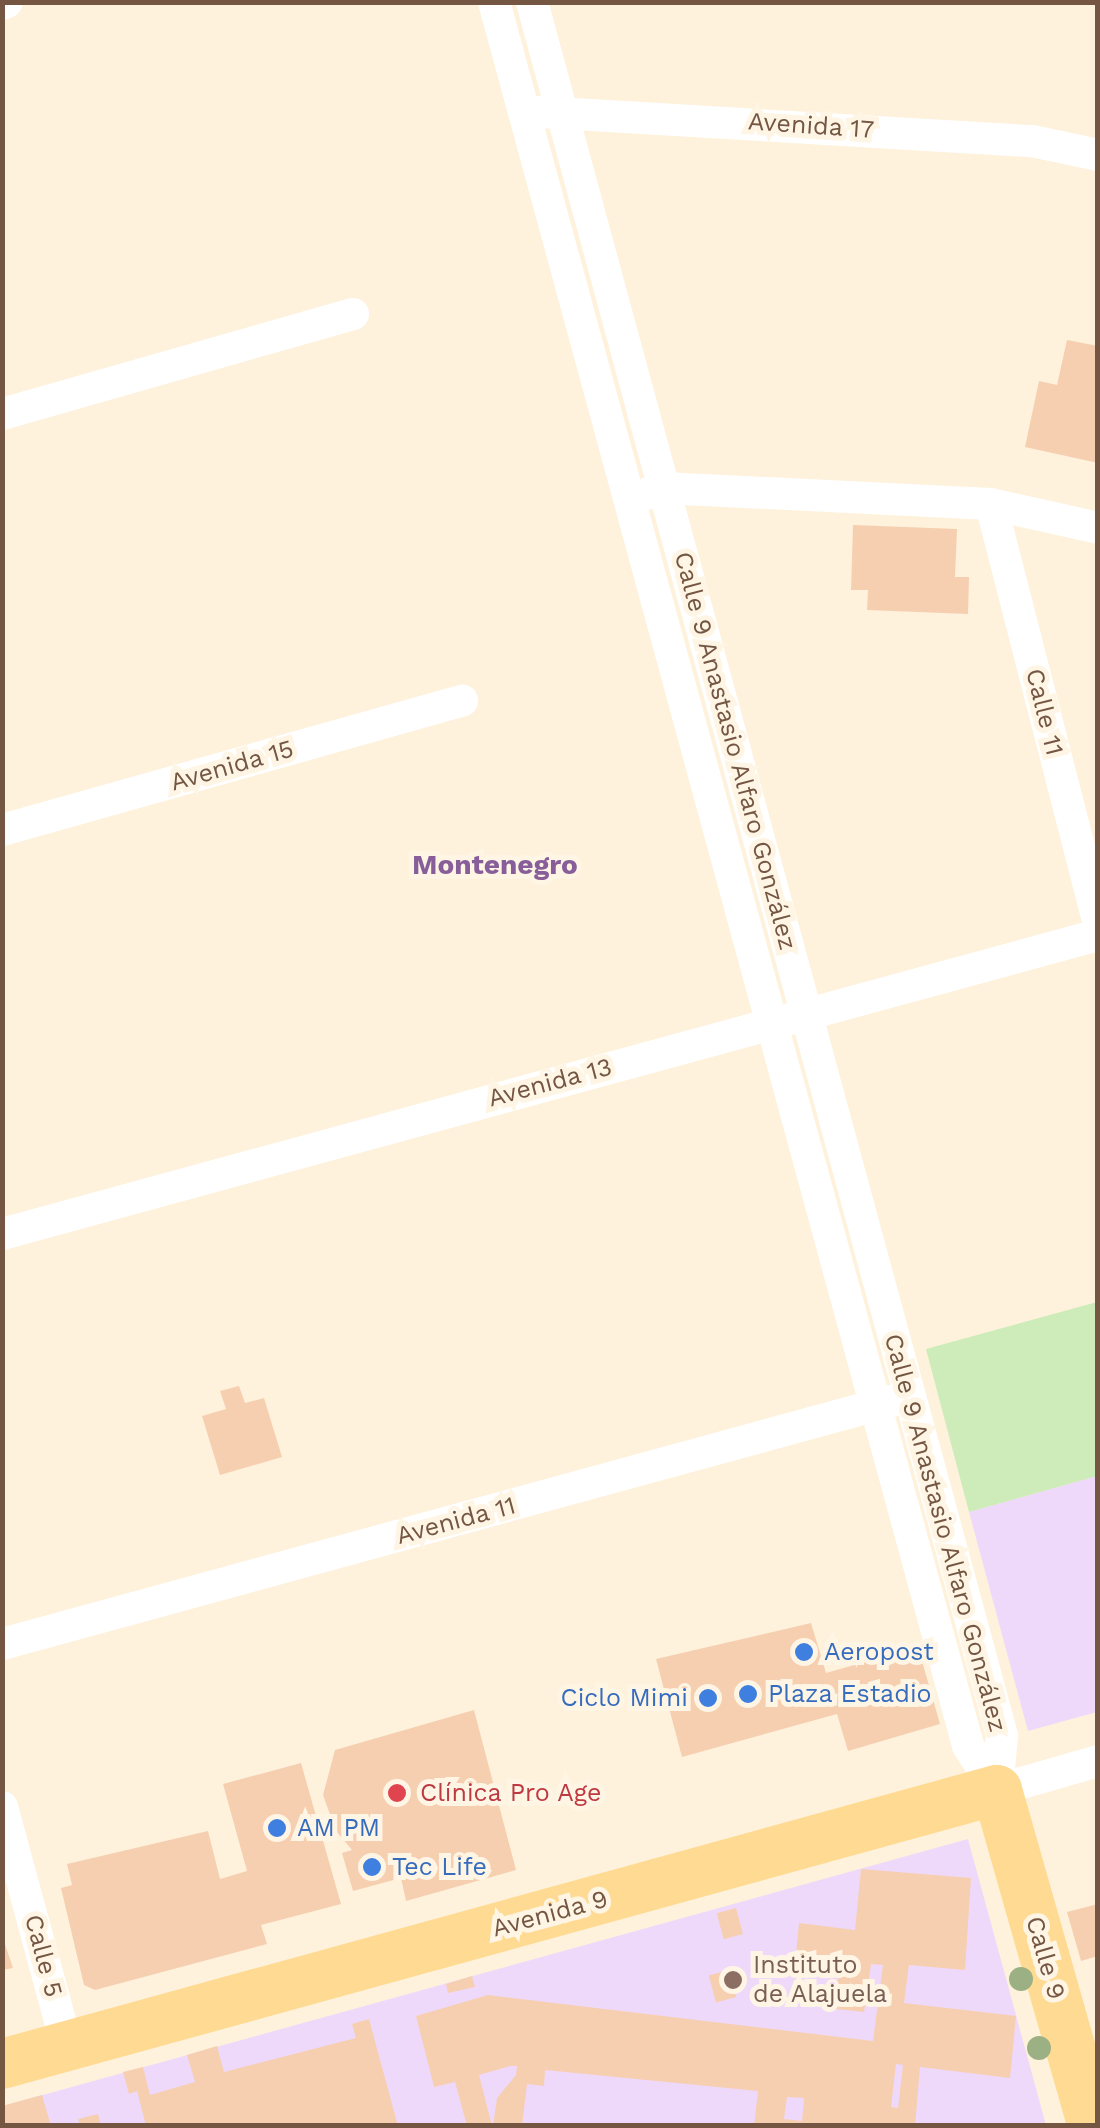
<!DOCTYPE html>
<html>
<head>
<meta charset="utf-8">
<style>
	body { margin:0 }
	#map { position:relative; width:1100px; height:2128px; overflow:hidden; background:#fef2dc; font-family:"Work Sans",sans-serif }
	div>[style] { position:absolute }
	.education>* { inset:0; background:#efd9fa }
	.green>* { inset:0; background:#cdecba }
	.building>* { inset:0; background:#f6cfb1; transform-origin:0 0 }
	.minor>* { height:32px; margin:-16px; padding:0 16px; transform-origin:16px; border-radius:16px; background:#fff }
	.primary>* { height:50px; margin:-25px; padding:0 25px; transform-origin:25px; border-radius:25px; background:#ffda92 }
	.trees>* { width:24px; height:24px; margin:-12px; border-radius:50%; background:#9cb183 }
	.dots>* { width:28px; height:28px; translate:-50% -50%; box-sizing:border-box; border:5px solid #fff5e4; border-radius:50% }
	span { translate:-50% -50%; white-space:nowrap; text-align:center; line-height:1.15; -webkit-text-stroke:10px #fff5e4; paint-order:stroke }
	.street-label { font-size:25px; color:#745643 }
	.shop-label { font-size:25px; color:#366cbe }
	.left { translate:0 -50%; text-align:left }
	.right { translate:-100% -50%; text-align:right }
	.health-label { font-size:25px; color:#be3a42 }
	.education-label { font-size:25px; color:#785e54 }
	.neighbourhood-label { font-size:28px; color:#875e99; font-weight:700 }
	.frame { position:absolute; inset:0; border:5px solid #745643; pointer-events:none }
</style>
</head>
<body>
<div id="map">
	<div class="education">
		<div style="clip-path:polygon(1097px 1476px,1097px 1712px,1028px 1731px,969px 1512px)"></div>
		<div style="clip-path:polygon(968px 1839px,1046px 2125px,3px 2126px,3px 2106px)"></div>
	</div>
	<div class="green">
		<div style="clip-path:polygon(1097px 1302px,1097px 1476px,969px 1512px,926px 1349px)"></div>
	</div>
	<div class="building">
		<div style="clip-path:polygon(1067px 340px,1098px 346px,1098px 463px,1025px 447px,1039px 381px,1057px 385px)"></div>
		<div style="clip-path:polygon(853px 525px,957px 529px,955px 577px,969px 577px,968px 614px,867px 610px,868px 590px,851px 590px)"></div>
		<div style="clip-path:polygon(239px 1386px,245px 1403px,264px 1398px,282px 1457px,220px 1475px,202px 1416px,226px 1409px,220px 1391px)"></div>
		<div style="clip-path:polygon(811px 1623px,826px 1673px,918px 1647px,940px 1724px,848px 1751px,837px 1714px,682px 1757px,656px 1659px)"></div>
		<div style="clip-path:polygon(474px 1710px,516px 1870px,406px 1901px,401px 1878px,353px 1891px,342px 1853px,352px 1850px,336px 1831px,323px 1795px,335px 1750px)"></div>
		<div style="clip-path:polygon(301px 1763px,341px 1904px,261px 1925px,267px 1944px,95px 1990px,84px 1985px,61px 1888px,72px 1885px,67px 1864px,208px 1831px,220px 1879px,247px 1871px,223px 1784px)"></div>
		<div style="clip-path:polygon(evenodd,861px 1869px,971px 1878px,965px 1970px,909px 1965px,904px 2003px,1016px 2016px,1010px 2078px,920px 2067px,915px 2126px,754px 2126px,758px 2091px,545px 2070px,544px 2086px,527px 2084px,522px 2126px,493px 2126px,497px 2098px,516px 2075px,517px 2066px,510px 2066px,479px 2075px,492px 2126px,467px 2126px,455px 2082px,434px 2087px,416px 2016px,488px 1995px,873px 2041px,883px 1965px,871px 1964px,864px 2012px,835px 2009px,840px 1961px,796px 1955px,799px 1923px,855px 1930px,861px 1869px,896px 2064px,903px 2065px,898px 2108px,891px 2107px,896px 2064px,861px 1869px,787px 2097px,804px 2098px,802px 2121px,784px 2119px,787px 2097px)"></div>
		<div style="clip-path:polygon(1098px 1904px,1098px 1956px,1081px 1961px,1067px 1912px)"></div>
		<div style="left:736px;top:1908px;width:27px;height:20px;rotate:75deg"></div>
		<div style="clip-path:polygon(2px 1935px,13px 1968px,2px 1970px)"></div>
		<div style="left:729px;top:1970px;width:28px;height:21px;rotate:75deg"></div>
		<div style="clip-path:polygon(472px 1976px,475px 1987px,448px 1993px,446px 1984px)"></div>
		<div style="clip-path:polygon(369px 2019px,398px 2126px,146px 2126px,137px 2091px,129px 2094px,123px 2072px,143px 2067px,150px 2095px,195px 2082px,187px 2055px,217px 2046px,224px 2072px,356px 2038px,352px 2024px)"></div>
		<div style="clip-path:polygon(42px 2095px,51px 2126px,2px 2126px,2px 2106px)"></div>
		<div style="clip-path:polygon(98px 2114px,101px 2126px,80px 2126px,78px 2119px)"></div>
	</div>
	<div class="minor">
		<div style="left:494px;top:2px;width:1807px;rotate:74.79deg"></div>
		<div style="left:968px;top:1746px;width:53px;rotate:56.6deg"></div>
		<div style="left:532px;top:2px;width:1797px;rotate:74.83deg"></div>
		<div style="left:1002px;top:1736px;width:54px;rotate:95.3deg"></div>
		<div style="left:2px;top:4px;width:5px;rotate:-22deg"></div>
		<div style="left:540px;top:112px;width:493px;rotate:3.4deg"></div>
		<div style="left:1032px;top:141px;width:67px;rotate:12deg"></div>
		<div style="left:2px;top:414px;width:365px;rotate:-15.9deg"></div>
		<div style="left:646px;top:494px;width:18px;rotate:-19deg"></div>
		<div style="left:663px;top:488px;width:328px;rotate:2.8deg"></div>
		<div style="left:991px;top:504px;width:110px;rotate:12.6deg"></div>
		<div style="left:991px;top:504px;width:430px;rotate:75.6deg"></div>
		<div style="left:2px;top:830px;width:478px;rotate:-15.7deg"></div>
		<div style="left:2px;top:1234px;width:1136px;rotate:-15.26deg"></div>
		<div style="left:2px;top:1644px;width:926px;rotate:-15.28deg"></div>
		<div style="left:997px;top:1790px;width:105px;rotate:-16deg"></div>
		<div style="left:2px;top:1807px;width:249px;rotate:74.8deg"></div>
	</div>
	<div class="primary">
		<div style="left:2px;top:2064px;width:1032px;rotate:-15.4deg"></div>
		<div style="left:997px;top:1790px;width:349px;rotate:74.1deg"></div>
	</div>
	<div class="trees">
		<div style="left:1021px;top:1979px"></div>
		<div style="left:1039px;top:2048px"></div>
	</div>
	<div class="dots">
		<div style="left:804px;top:1652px;background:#3f7fe0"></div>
		<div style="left:748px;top:1694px;background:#3f7fe0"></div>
		<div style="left:708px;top:1698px;background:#3f7fe0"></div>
		<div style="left:397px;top:1793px;background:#e0444e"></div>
		<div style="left:277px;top:1828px;background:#3f7fe0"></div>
		<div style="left:372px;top:1867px;background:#3f7fe0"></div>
		<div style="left:733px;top:1980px;background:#8d6e63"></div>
	</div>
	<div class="street-label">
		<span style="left:811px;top:126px;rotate:4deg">Avenida 17</span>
		<span style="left:1044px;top:712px;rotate:76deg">Calle 11</span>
		<span style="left:735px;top:751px;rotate:75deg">Calle 9 Anastasio Alfaro González</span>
		<span style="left:232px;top:766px;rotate:-16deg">Avenida 15</span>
		<span style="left:550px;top:1083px;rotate:-15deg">Avenida 13</span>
		<span style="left:456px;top:1521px;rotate:-15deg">Avenida 11</span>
		<span style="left:945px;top:1533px;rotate:75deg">Calle 9 Anastasio Alfaro González</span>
		<span style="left:550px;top:1914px;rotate:-15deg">Avenida 9</span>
		<span style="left:43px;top:1956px;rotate:75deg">Calle 5</span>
		<span style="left:1045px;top:1958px;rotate:74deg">Calle 9</span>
	</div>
	<div class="shop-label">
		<span class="left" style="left:824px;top:1652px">Aeropost</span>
		<span class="left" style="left:768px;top:1694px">Plaza Estadio</span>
		<span class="right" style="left:688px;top:1698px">Ciclo Mimi</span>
		<span class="left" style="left:297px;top:1828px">AM PM</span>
		<span class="left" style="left:392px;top:1867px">Tec Life</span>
	</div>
	<div class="health-label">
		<span class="left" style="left:420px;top:1793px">Clínica Pro Age</span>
	</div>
	<div class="education-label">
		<span class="left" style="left:753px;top:1980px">Instituto<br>de Alajuela</span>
	</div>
	<div class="neighbourhood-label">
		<span style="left:495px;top:865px">Montenegro</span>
	</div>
	<div class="frame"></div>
</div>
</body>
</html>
